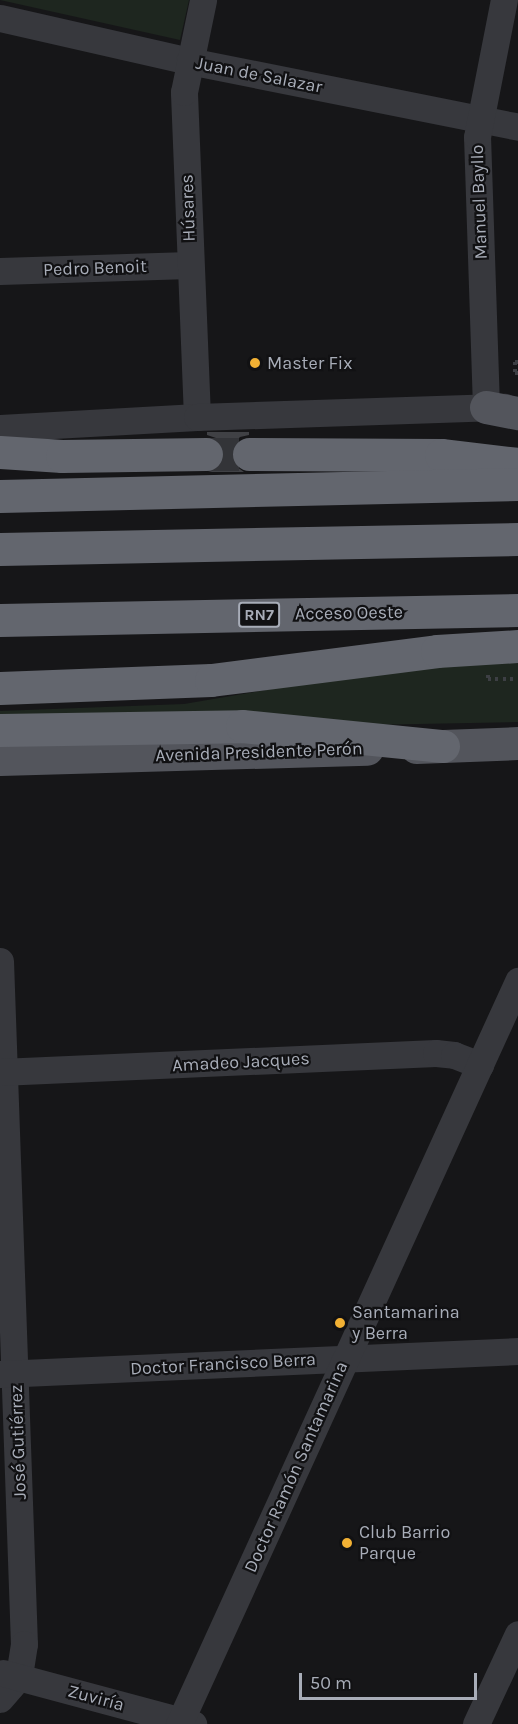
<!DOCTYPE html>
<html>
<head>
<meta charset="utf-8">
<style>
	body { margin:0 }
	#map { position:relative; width:518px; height:1724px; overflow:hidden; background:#161618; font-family:Karla,sans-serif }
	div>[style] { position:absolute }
	.green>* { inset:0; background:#1e261f }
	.building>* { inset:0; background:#404145 }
	.highway-tunnel>* { height:33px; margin-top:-16.5px; transform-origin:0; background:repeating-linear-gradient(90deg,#333438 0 33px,transparent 0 49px) }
	.path>* { height:4px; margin-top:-2px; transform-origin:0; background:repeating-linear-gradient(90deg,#3d3f44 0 3px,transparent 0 7.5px) }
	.minor>* { height:27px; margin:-13.5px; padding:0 13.5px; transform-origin:13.5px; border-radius:13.5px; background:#37383d }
	.major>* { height:33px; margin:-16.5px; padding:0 16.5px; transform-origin:16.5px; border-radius:16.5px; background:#53555c }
	.highway>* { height:33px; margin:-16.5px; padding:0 16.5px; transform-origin:16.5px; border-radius:16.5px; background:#63666e }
	.dots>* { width:16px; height:16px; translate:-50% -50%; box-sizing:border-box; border:3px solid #111113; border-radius:50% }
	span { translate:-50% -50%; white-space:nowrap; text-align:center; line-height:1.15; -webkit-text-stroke:4.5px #111113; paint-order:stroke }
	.shield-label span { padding:2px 4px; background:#111113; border:2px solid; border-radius:4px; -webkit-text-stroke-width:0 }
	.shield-label { font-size:16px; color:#a8adb8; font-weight:700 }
	.street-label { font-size:18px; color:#a8adb8 }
	.poi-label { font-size:18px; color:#a8adb8 }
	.left { translate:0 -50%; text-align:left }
	.scale { position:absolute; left:299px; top:1673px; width:178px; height:27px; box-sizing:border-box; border:3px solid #a8adb8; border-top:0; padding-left:8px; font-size:18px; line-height:21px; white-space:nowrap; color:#a8adb8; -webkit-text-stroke:4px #111113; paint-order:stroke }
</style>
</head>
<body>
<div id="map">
	<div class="green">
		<div style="clip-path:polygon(0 0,189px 0,180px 40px)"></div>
		<div style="clip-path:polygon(518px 660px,518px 722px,365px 725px,0 718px,0 711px,184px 704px,348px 676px)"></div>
	</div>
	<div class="building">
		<div style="clip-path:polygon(207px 432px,249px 432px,249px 435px,240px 437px,233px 444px,230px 453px,233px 464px,244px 472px,208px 472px,216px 470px,222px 464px,225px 453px,222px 444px,216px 438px,207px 435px)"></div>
	</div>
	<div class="highway-tunnel">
		<div style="left:206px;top:454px;width:43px"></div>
	</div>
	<div class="path">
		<div style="left:518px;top:362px;width:3px;rotate:180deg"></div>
		<div style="left:515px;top:362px;width:11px;rotate:90deg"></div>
		<div style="left:515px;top:373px;width:3px"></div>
		<div style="left:488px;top:675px;width:4px;rotate:90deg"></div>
		<div style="left:488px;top:679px;width:30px"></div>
	</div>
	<div class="minor">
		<div style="left:0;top:18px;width:194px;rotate:12.8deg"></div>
		<div style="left:189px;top:61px;width:336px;rotate:11.3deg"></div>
		<div style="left:0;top:271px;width:189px;rotate:-1.8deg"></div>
		<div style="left:486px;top:407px;width:270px;rotate:-91.9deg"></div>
		<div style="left:477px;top:137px;width:140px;rotate:-78.9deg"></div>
		<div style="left:197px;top:417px;width:325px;rotate:-92.3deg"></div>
		<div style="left:184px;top:92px;width:94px;rotate:-78.3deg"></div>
		<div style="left:0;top:428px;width:197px;rotate:-3.2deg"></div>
		<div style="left:197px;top:417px;width:308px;rotate:-1.9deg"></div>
		<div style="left:0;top:961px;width:683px;rotate:87.99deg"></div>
		<div style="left:24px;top:1644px;width:33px;rotate:99deg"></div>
		<div style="left:19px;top:1677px;width:29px;rotate:131deg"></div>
		<div style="left:0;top:1072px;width:436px;rotate:-2.5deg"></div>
		<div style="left:436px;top:1053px;width:18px;rotate:6deg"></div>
		<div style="left:454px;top:1055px;width:28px;rotate:21deg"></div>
		<div style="left:0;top:1374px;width:519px;rotate:-2.54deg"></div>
		<div style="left:3px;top:1673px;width:197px;rotate:15deg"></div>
		<div style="left:179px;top:1724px;width:817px;rotate:-65.47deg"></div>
		<div style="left:476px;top:1724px;width:99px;rotate:-65deg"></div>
	</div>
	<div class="major">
		<div style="left:486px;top:407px;width:33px;rotate:11deg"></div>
		<div style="left:416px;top:747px;width:102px;rotate:-2.2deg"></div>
		<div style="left:0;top:759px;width:367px;rotate:-1.6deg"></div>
	</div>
	<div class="highway">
		<div style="left:0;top:452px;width:62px;rotate:3.7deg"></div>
		<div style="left:62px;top:456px;width:144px;rotate:-0.8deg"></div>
		<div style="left:249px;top:454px;width:192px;rotate:0.3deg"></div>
		<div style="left:441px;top:455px;width:78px;rotate:6.7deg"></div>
		<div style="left:0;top:496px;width:518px;rotate:-1.33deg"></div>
		<div style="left:0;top:549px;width:518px;rotate:-1.11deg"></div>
		<div style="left:0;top:620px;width:518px;rotate:-1.11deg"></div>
		<div style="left:0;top:688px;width:211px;rotate:-2.2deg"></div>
		<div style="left:211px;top:680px;width:228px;rotate:-7.3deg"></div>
		<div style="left:437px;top:651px;width:81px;rotate:-3.5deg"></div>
		<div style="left:0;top:730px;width:242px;rotate:-0.9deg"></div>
		<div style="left:242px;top:726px;width:202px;rotate:5.7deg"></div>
	</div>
	<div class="dots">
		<div style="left:255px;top:363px;background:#f2b134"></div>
		<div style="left:340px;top:1323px;background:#f2b134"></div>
		<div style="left:347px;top:1543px;background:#f2b134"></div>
	</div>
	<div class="shield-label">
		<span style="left:259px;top:615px">RN7</span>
	</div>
	<div class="street-label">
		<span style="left:259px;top:75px;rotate:11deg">Juan de Salazar</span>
		<span style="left:479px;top:202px;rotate:-92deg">Manuel Bayllo</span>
		<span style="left:188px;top:208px;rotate:-92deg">Húsares</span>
		<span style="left:95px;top:268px;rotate:-2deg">Pedro Benoit</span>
		<span style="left:349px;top:613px;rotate:-1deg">Acceso Oeste</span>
		<span style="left:259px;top:752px;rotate:-2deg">Avenida Presidente Perón</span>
		<span style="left:241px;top:1062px;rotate:-3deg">Amadeo Jacques</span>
		<span style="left:223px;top:1364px;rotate:-3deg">Doctor Francisco Berra</span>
		<span style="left:18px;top:1442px;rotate:-92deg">José Gutiérrez</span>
		<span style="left:296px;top:1467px;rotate:-66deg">Doctor Ramón Santamarina</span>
		<span style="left:96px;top:1698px;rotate:15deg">Zuviría</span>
	</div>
	<div class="poi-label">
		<span class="left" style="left:267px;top:363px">Master Fix</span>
		<span class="left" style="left:352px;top:1323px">Santamarina<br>y Berra</span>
		<span class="left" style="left:359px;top:1543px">Club Barrio<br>Parque</span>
	</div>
	<div class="scale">50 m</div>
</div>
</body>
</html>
